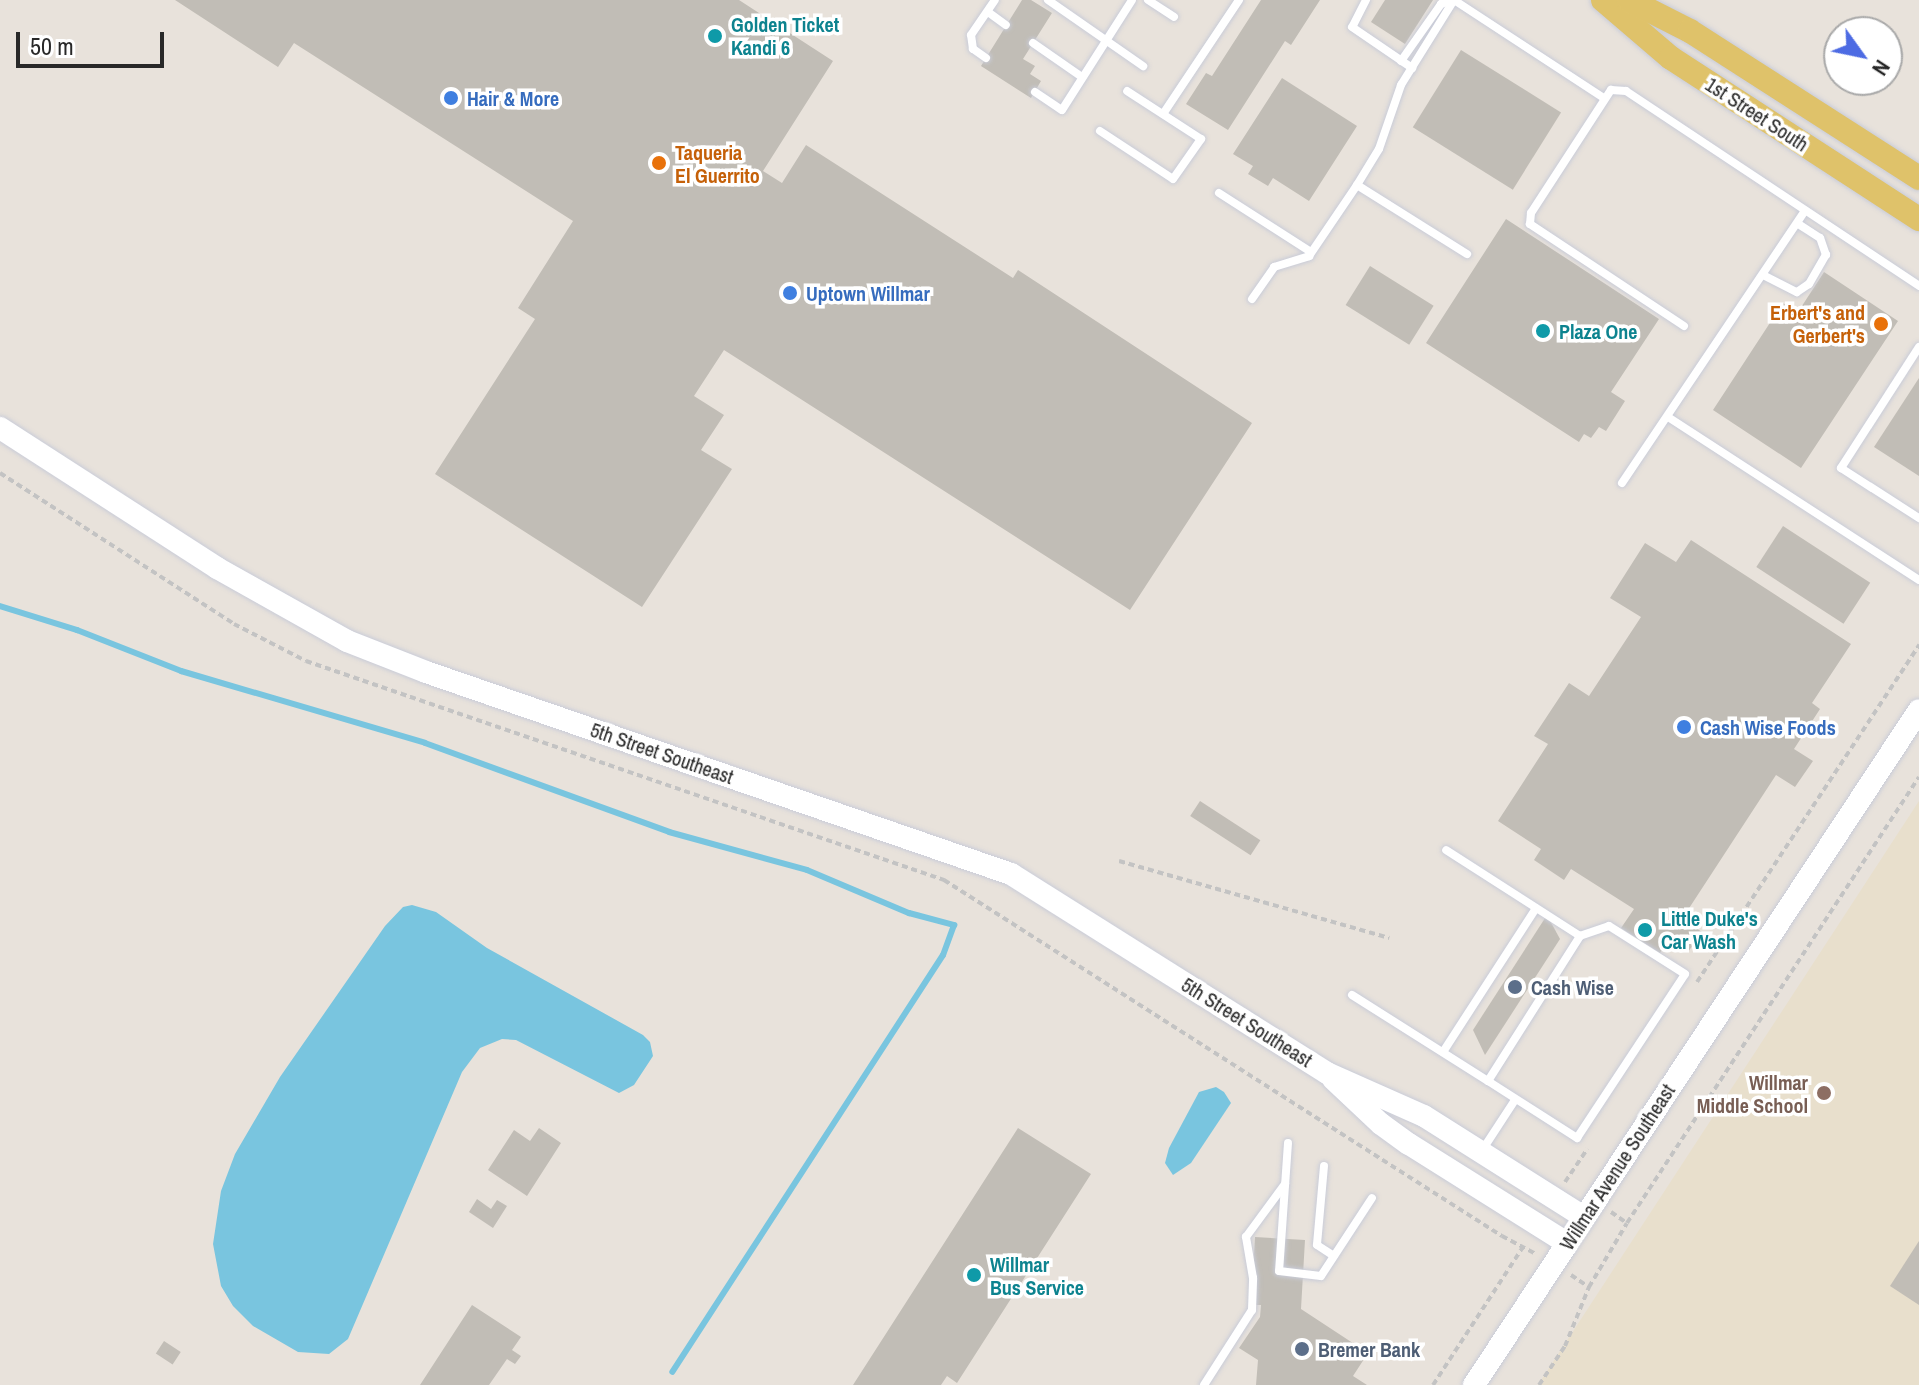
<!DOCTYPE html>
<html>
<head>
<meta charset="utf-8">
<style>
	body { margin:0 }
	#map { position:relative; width:1919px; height:1385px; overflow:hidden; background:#e8e2db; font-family:"Archivo Narrow",sans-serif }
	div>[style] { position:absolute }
	.education>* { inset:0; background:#e8dfcc }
	.water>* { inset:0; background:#79c5df }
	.stream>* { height:6px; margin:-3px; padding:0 3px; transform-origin:3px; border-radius:3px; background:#79c5df }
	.building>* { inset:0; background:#c1bdb6; transform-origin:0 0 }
	.path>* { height:4px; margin-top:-2px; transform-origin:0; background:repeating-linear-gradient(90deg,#c3c3c3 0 6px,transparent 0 10px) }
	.roads { filter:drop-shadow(0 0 2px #c9ccd8) drop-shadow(0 0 2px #c9ccd8) }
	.lane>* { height:8px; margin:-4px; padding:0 4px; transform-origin:4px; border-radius:4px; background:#fff }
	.secondary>* { height:22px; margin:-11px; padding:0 11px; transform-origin:11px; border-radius:11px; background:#fff }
	.primary>* { height:24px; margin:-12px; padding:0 12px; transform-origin:12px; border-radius:12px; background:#dfc26a }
	.dots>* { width:22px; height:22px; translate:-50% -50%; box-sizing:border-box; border:4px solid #fff; border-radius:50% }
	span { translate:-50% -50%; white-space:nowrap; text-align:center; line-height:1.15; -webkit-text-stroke:7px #fff; paint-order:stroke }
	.culture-label { font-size:20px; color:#0d838f; font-weight:700 }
	.left { translate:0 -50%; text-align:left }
	.shop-label { font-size:20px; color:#366cbe; font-weight:700 }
	.street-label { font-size:20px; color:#282828 }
	.food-label { font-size:20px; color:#c56008; font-weight:700 }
	.right { translate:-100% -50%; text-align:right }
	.service-label { font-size:20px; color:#4e5e75; font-weight:700 }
	.education-label { font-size:20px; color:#785e54; font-weight:700 }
	.north { position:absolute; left:1823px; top:16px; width:80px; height:80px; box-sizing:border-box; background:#fff; border:2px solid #a9a9a9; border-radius:50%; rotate:123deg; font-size:22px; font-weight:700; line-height:32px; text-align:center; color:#282828 }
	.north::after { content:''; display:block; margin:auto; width:28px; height:36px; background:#4d6be3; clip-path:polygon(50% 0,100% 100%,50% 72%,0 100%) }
	.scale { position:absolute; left:16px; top:32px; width:148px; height:36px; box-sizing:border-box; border:4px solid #282828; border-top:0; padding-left:10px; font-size:24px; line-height:28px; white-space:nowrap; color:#282828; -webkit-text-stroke:6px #fff; paint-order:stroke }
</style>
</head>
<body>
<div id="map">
	<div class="education">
		<div style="clip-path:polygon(1919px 801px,1919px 1385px,1538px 1385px)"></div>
	</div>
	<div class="water">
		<div style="clip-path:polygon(412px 905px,436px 912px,487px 948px,643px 1035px,650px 1042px,653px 1056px,634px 1085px,619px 1093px,516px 1040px,502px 1039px,480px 1048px,462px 1072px,348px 1339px,329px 1354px,298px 1352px,253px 1326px,233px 1306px,221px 1286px,213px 1244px,221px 1191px,235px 1154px,280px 1077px,385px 926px,403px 907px)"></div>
		<div style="clip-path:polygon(1216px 1087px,1224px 1092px,1231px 1103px,1191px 1163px,1173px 1175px,1165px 1163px,1169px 1148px,1199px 1092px)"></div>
	</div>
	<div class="stream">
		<div style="left:0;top:606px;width:81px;rotate:17.3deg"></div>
		<div style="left:77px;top:630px;width:112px;rotate:21.5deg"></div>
		<div style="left:181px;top:671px;width:254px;rotate:16.4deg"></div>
		<div style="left:425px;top:743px;width:260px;rotate:20deg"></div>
		<div style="left:669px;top:832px;width:143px;rotate:15.4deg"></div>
		<div style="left:807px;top:870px;width:111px;rotate:22.9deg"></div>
		<div style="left:909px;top:913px;width:47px;rotate:14.9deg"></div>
		<div style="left:954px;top:925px;width:32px;rotate:110deg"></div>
		<div style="left:943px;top:955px;width:497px;rotate:123deg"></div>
	</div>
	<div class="building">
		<div style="clip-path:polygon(175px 0,739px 0,833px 61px,763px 171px,782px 183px,806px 145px,1013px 278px,1018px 270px,1252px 423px,1130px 610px,724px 350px,694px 396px,724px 415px,701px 450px,732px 469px,642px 607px,435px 474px,535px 319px,518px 308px,573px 221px,294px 43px,278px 67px)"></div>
		<div style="clip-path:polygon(1022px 0,1031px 0,1052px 13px,1023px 59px,1035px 66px,1030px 74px,1041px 81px,1031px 98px,981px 66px)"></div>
		<div style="clip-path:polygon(1261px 0,1320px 0,1291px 45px,1285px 41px,1228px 130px,1186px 104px,1206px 73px,1212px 76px)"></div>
		<div style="clip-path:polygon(1385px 0,1433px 0,1405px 44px,1371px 22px)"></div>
		<div style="left:1461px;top:50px;width:118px;height:91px;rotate:32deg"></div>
		<div style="clip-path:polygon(1282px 78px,1357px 126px,1309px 201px,1273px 178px,1268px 186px,1248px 174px,1253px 166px,1233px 154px)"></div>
		<div style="clip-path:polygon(1506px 219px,1659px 319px,1611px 392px,1625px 401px,1606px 431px,1599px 427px,1591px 438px,1584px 434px,1579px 442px,1426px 343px)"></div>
		<div style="left:1370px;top:266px;width:75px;height:46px;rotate:32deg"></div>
		<div style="clip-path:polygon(1824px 272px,1898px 321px,1801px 468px,1713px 410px,1783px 303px,1798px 312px)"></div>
		<div style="clip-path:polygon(1919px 378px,1919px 476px,1874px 447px)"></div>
		<div style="left:1783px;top:526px;width:104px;height:49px;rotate:33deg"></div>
		<div style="clip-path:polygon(1691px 540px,1851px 644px,1812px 703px,1820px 709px,1794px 749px,1813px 761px,1795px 787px,1776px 775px,1682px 919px,1702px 932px,1688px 952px,1669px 940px,1660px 953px,1621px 928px,1634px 909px,1571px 869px,1564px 880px,1534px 860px,1541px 849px,1498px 821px,1548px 744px,1534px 736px,1569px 683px,1589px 696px,1641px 617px,1610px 598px,1645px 543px,1676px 562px)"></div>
		<div style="left:1200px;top:801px;width:72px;height:18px;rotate:33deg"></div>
		<div style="clip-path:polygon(1547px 915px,1560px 939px,1485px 1055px,1473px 1030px)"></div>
		<div style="clip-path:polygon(539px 1128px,561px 1143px,527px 1196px,488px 1170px,514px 1130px,530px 1141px)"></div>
		<div style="clip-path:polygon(1018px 1128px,1091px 1174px,957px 1383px,947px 1376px,941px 1385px,853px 1385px)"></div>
		<div style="clip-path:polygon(477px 1199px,491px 1209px,497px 1200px,507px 1206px,493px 1228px,469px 1212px)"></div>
		<div style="clip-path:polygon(1255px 1237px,1305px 1240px,1301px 1309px,1368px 1353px,1353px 1376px,1367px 1385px,1256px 1385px,1258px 1360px,1239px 1348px,1260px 1317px,1261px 1305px,1251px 1305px)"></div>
		<div style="clip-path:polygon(1919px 1241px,1919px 1305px,1890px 1286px)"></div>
		<div style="clip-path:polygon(472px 1305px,521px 1337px,512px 1350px,521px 1356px,515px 1364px,507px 1359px,489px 1385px,420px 1385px)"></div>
		<div style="left:164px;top:1341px;width:20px;height:15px;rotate:33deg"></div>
	</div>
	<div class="path">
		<div style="left:0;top:473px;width:278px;rotate:32.8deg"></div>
		<div style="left:234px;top:624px;width:81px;rotate:27.2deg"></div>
		<div style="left:306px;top:661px;width:675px;rotate:18.95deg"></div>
		<div style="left:944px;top:880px;width:662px;rotate:32.54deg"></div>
		<div style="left:1502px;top:1236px;width:38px;rotate:28deg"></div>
		<div style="left:1119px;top:861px;width:281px;rotate:15.9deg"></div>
		<div style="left:1697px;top:982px;width:404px;rotate:-56.6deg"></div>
		<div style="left:1565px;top:1182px;width:40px;rotate:-56deg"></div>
		<div style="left:1611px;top:1212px;width:19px;rotate:35deg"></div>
		<div style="left:1571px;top:1275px;width:22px;rotate:34deg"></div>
		<div style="left:1433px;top:1385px;width:165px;rotate:-56.9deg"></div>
		<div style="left:1539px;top:1385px;width:47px;rotate:-56.3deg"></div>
		<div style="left:1565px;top:1346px;width:64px;rotate:-67.9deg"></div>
		<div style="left:1589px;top:1287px;width:74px;rotate:-59.3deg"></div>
		<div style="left:1627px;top:1223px;width:533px;rotate:-56.79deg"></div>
	</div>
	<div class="roads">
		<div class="lane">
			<div style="left:1048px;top:0;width:116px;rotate:34.8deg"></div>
			<div style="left:1148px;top:0;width:31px;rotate:33deg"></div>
			<div style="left:1366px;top:0;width:30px;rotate:117deg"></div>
			<div style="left:1352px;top:27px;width:73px;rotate:34.3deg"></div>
			<div style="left:1454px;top:0;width:179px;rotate:33.2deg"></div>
			<div style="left:988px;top:12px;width:22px;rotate:36deg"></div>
			<div style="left:1033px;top:43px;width:60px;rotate:34.8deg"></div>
			<div style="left:986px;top:58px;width:16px;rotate:-145deg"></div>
			<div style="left:973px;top:49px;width:14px;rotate:-98deg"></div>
			<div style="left:971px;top:35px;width:42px;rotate:-55.6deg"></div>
			<div style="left:1401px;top:61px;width:70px;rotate:-54.9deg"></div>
			<div style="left:1441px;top:4px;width:13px;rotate:-18deg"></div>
			<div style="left:1035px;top:92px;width:32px;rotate:34deg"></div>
			<div style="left:1062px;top:110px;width:130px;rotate:-57.5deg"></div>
			<div style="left:1163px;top:114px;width:137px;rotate:-56.3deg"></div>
			<div style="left:1100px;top:131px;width:87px;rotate:33.3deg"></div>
			<div style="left:1173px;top:179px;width:49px;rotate:-55deg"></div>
			<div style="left:1201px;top:139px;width:88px;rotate:-147deg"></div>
			<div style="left:1357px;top:185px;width:130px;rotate:32.1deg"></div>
			<div style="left:1219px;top:193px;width:109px;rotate:32.7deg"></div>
			<div style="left:1763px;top:275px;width:38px;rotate:27deg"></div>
			<div style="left:1797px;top:292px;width:14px;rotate:-34deg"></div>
			<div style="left:1809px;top:284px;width:34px;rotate:-60deg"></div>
			<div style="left:1826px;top:255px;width:18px;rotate:-109deg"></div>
			<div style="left:1820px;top:238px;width:27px;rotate:-147deg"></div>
			<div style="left:1252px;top:299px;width:39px;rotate:-55deg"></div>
			<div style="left:1274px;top:267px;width:37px;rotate:-17deg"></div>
			<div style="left:1309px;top:256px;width:86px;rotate:-55.9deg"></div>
			<div style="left:1357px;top:185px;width:42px;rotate:-58.6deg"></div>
			<div style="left:1379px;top:149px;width:68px;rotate:-71deg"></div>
			<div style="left:1401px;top:85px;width:100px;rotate:-58.1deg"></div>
			<div style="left:1684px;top:326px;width:185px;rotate:-146.5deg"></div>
			<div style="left:1530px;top:224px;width:11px;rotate:-85deg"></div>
			<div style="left:1531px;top:213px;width:147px;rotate:-57deg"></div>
			<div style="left:1611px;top:90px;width:15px;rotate:4deg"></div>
			<div style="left:1626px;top:91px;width:352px;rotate:33.6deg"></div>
			<div style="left:1919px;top:347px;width:144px;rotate:122.8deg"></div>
			<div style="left:1841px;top:468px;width:93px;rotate:32.7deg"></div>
			<div style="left:1668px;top:417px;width:299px;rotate:33deg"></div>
			<div style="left:1622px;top:483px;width:328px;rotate:-56.1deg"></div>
			<div style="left:1352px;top:995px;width:161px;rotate:32.3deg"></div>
			<div style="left:1488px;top:1081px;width:172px;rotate:-57.6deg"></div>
			<div style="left:1580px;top:936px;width:159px;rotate:-147.3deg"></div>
			<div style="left:1443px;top:1052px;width:171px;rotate:-57.1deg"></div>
			<div style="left:1488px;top:1081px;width:106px;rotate:32.6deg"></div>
			<div style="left:1577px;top:1138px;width:196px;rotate:-56.6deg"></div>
			<div style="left:1685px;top:974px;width:90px;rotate:-147.7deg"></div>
			<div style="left:1609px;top:926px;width:31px;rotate:161deg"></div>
			<div style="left:1288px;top:1143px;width:128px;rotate:94deg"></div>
			<div style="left:1279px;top:1271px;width:42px;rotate:6.8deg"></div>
			<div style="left:1321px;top:1276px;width:93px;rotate:-56.8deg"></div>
			<div style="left:1483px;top:1149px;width:59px;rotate:-56.9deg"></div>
			<div style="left:1324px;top:1166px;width:79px;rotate:95.1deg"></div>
			<div style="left:1317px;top:1245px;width:20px;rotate:33deg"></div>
			<div style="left:1204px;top:1385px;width:89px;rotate:-57.4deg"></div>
			<div style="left:1252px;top:1310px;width:32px;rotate:-88deg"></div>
			<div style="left:1253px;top:1278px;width:42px;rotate:-99.7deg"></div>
			<div style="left:1246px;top:1237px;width:66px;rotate:-53.7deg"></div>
		</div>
		<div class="secondary">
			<div style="left:0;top:428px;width:258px;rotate:32.8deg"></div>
			<div style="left:217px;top:568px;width:149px;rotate:29.3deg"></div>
			<div style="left:347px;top:641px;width:85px;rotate:21.4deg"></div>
			<div style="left:426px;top:672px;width:619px;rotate:19.05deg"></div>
			<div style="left:1011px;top:874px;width:373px;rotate:32.2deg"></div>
			<div style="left:1327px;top:1073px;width:106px;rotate:23.9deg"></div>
			<div style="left:1424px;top:1116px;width:189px;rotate:32.3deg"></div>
			<div style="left:1333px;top:1079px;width:66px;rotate:43.2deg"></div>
			<div style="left:1381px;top:1124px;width:34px;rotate:36deg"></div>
			<div style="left:1409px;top:1144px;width:186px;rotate:32.1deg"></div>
			<div style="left:1474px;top:1385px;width:808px;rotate:-56.6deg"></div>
		</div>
		<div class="primary">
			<div style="left:1603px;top:0;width:89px;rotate:40.5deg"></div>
			<div style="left:1671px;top:58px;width:296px;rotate:33deg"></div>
			<div style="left:1629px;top:0;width:68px;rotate:26.9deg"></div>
			<div style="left:1690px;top:31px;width:272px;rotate:32.7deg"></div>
		</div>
	</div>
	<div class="dots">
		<div style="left:715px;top:36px;background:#0f9aa8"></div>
		<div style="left:451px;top:98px;background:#3f7fe0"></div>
		<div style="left:659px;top:163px;background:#e8710a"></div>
		<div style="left:790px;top:293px;background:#3f7fe0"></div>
		<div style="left:1881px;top:324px;background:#e8710a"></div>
		<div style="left:1543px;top:331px;background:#0f9aa8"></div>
		<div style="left:1684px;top:727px;background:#3f7fe0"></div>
		<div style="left:1645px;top:930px;background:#0f9aa8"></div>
		<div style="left:1515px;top:987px;background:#5c6f8a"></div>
		<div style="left:1824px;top:1093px;background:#8d6e63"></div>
		<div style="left:974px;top:1275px;background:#0f9aa8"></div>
		<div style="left:1302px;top:1349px;background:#5c6f8a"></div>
	</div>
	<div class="culture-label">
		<span class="left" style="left:731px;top:36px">Golden Ticket<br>Kandi 6</span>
		<span class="left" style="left:1559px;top:331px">Plaza One</span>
		<span class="left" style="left:1661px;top:930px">Little Duke's<br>Car Wash</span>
		<span class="left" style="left:990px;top:1276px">Willmar<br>Bus Service</span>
	</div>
	<div class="shop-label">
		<span class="left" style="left:467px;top:98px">Hair &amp; More</span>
		<span class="left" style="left:806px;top:293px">Uptown Willmar</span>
		<span class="left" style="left:1700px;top:727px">Cash Wise Foods</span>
	</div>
	<div class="street-label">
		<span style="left:1757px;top:114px;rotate:33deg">1st Street South</span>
		<span style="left:662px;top:753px;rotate:19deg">5th Street Southeast</span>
		<span style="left:1247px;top:1022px;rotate:32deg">5th Street Southeast</span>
		<span style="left:1617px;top:1167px;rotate:-57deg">Willmar Avenue Southeast</span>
	</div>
	<div class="food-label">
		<span class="left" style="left:675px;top:164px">Taqueria<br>El Guerrito</span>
		<span class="right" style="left:1865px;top:324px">Erbert's and<br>Gerbert's</span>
	</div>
	<div class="service-label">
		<span class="left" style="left:1531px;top:987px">Cash Wise</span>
		<span class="left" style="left:1318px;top:1349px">Bremer Bank</span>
	</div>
	<div class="education-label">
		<span class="right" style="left:1808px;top:1094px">Willmar<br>Middle School</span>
	</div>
	<div class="north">N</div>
	<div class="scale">50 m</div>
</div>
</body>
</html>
